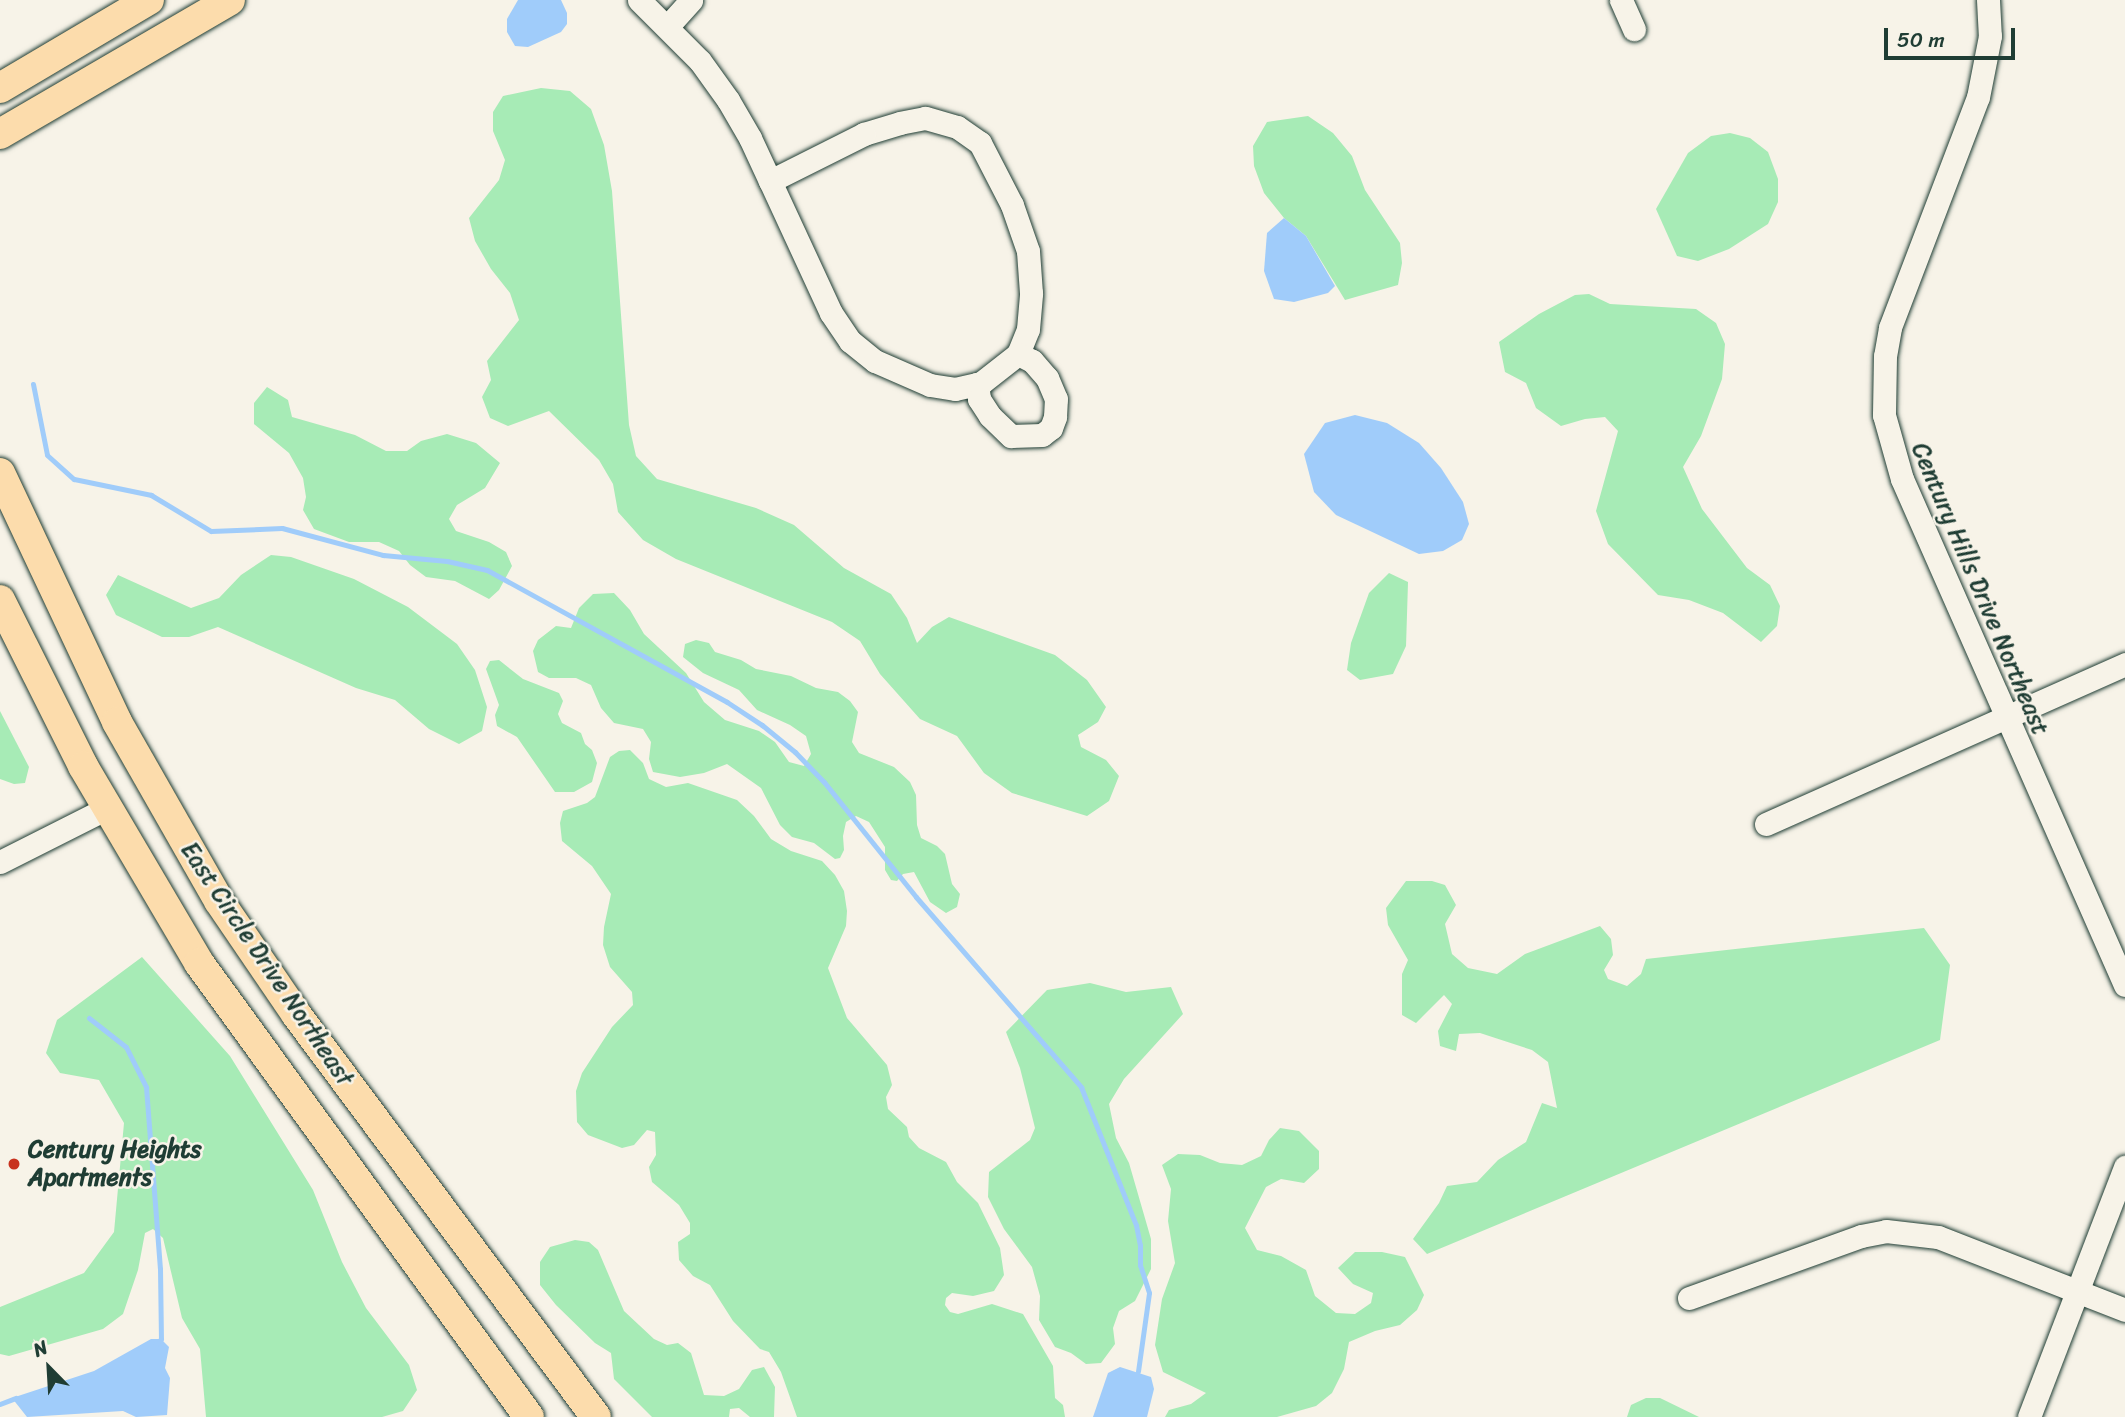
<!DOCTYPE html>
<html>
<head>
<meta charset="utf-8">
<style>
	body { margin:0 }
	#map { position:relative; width:2125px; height:1417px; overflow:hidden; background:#f7f3e8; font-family:Sriracha,sans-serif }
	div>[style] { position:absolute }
	.green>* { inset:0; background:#a7ebb6 }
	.water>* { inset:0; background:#a0ccfa }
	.stream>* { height:5px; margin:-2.5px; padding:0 2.5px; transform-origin:2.5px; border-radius:2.5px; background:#a0ccfa }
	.roads { filter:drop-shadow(0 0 2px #1f3d34) drop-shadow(0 0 2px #1f3d34) }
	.minor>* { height:23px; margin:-11.5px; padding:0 11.5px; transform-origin:11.5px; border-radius:11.5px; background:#f7f3e8 }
	.major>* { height:30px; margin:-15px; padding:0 15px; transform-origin:15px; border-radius:15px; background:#fcdcac }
	.dots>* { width:19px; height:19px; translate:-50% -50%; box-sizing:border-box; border:4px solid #f7f3e8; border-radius:50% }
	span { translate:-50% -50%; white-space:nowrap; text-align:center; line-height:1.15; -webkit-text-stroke:5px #f7f3e8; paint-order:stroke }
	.street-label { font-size:24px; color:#1f3d34 }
	.poi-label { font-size:24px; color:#1f3d34; font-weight:700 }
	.left { translate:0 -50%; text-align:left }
	.north { position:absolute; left:14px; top:1333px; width:70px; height:70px; -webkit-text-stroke:5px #f7f3e8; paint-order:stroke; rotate:336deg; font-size:19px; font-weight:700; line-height:28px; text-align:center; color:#1f3d34 }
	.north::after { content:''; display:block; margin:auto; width:24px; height:32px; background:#1f3d34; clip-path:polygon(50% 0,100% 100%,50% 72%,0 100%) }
	.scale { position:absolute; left:1884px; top:28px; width:131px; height:32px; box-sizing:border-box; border:4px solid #1f3d34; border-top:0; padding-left:9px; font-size:21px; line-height:24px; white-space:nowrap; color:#1f3d34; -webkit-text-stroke:5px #f7f3e8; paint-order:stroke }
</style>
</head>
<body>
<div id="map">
	<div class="green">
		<div style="clip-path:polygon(541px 88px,570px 91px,591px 109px,604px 145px,612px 191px,629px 425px,636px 456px,657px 479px,756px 508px,794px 525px,844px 568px,891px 594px,907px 618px,917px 643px,932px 627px,949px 617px,1055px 655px,1087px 680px,1106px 707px,1098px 722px,1078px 735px,1081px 747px,1106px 760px,1119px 776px,1109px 801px,1087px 816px,1012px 793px,984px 773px,957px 736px,920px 719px,880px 674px,860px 641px,832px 622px,676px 559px,643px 540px,618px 512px,613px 484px,599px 460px,549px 411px,508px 426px,490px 418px,482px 397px,491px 380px,487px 361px,519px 320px,510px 293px,491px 269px,475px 241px,469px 218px,499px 180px,505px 160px,493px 131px,493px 112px,503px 96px)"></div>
		<div style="clip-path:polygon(1308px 116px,1333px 133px,1352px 156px,1365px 190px,1400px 243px,1402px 263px,1398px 285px,1345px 300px,1306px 236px,1284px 218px,1264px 193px,1254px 166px,1253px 146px,1267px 122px)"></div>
		<div style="clip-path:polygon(1730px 133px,1750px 138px,1768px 152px,1778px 179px,1778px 202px,1768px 224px,1729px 249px,1698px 261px,1677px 256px,1656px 209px,1688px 153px,1711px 136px)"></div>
		<div style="clip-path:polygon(1589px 294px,1610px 304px,1696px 309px,1716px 323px,1725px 344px,1722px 379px,1701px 436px,1683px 467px,1702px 509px,1747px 568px,1770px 585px,1780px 606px,1777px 626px,1761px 642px,1723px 613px,1689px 600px,1658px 595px,1608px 544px,1596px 511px,1618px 431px,1605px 417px,1585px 419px,1561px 426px,1536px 408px,1526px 383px,1505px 372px,1499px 342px,1539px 314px,1575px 295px)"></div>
		<div style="clip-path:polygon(267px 387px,288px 400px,292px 417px,355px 435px,386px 451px,407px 451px,421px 441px,447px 434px,476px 443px,500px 463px,485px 488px,457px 505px,449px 519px,456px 531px,489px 542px,506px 552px,512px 566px,499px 590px,489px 599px,455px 581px,426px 577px,410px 565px,399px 551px,379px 542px,349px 542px,314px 529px,303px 510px,306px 497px,303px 478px,289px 453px,254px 424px,254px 403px)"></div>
		<div style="clip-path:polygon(271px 555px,291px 557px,354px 579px,408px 607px,457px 644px,475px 670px,487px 707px,482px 731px,459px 744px,429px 729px,395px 700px,356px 688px,218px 627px,189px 637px,162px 637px,116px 615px,106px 595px,118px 575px,191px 608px,219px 598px,241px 575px)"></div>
		<div style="clip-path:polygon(1389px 573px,1408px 582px,1406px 646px,1393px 674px,1360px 680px,1347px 670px,1351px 643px,1369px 593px)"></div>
		<div style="clip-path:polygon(614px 593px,630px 610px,644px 634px,686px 673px,704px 702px,725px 720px,759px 731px,775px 742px,789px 762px,804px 766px,811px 754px,806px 736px,790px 725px,757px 710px,739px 690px,703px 673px,683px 657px,685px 644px,696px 640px,709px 643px,715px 652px,741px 660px,756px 669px,791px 676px,816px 688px,838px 692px,850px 701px,858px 712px,852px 742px,859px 753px,894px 767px,910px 782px,916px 795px,917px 825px,921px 838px,937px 846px,945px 854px,952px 884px,960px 894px,957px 907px,946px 913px,930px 902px,914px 872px,903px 874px,897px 881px,891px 880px,885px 870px,885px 847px,869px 822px,856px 816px,846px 822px,843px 836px,844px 850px,840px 858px,835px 859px,814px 843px,792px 837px,780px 825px,761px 788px,727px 764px,704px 773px,680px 777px,653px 772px,649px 759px,651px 742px,643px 729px,614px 723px,601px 708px,591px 685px,576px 678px,549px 678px,538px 672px,533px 651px,538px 640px,556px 626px,571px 628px,579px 608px,593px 594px)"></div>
		<div style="clip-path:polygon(499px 660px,523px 679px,559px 693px,563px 701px,558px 714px,562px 723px,581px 733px,585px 744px,592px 750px,597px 763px,592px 782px,574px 792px,555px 792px,517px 737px,497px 726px,495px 715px,499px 705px,486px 669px,490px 661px)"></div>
		<div style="clip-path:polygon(0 711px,29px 767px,25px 783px,14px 784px,0 779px)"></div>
		<div style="clip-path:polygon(630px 750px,643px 763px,649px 779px,666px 787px,688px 783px,737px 800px,754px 816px,771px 839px,791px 851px,822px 861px,835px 875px,844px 891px,847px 911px,846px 926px,828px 968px,847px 1018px,887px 1065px,892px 1085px,886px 1097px,888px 1109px,907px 1127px,909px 1137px,919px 1148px,946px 1162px,957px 1182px,978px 1203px,1000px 1248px,1004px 1275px,994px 1291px,973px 1296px,952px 1293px,946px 1298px,945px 1305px,950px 1312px,958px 1314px,992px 1304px,1023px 1314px,1053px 1366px,1055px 1398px,1063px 1405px,1065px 1417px,797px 1417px,781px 1372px,769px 1352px,760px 1349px,733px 1321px,710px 1285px,693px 1276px,679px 1260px,678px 1242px,690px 1234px,690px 1223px,679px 1205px,652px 1182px,649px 1167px,656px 1155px,655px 1132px,647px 1130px,634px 1145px,622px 1148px,588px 1135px,577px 1122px,576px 1091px,582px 1073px,612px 1027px,633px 1005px,632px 992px,610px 967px,603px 945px,604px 927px,611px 894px,592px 866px,562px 841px,560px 823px,563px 811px,587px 803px,595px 797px,610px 757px,619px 751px)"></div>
		<div style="clip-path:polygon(1406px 881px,1432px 881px,1445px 885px,1456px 905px,1445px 924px,1452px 954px,1468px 968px,1497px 974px,1525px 954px,1600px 926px,1611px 939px,1613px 955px,1604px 970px,1608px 979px,1627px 986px,1641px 974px,1646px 959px,1924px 928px,1950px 965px,1940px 1040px,1427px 1254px,1413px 1239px,1439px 1203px,1447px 1186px,1477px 1182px,1498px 1160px,1526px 1142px,1542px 1103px,1557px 1108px,1548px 1062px,1532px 1050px,1480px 1033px,1459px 1034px,1456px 1051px,1440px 1046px,1438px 1031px,1452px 1004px,1444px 995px,1416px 1023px,1402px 1015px,1402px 974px,1408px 960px,1388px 925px,1386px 908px)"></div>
		<div style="clip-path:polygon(142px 957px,230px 1056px,313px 1190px,342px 1262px,366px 1308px,409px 1365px,417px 1390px,403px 1411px,382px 1417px,206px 1417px,200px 1349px,182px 1318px,163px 1238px,153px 1229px,145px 1233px,138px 1270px,123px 1314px,103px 1329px,9px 1356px,0 1354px,0 1307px,84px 1273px,114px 1232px,124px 1123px,99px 1080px,60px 1073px,46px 1053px,57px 1020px)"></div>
		<div style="clip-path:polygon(1090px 983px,1126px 992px,1171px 987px,1183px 1014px,1124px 1079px,1109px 1104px,1116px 1138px,1129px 1163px,1151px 1239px,1151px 1269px,1135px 1301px,1119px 1311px,1113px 1328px,1115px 1344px,1101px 1363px,1086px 1364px,1071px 1353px,1055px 1347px,1039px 1320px,1040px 1296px,1032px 1267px,1004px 1229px,988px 1197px,989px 1172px,1030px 1140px,1035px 1128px,1020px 1068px,1006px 1032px,1047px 990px)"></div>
		<div style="clip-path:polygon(1280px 1128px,1299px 1131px,1319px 1151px,1319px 1169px,1304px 1183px,1281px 1179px,1266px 1187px,1245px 1228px,1257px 1250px,1281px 1256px,1306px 1270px,1315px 1296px,1336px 1313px,1355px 1314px,1371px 1303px,1373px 1293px,1353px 1284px,1338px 1268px,1355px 1252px,1382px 1252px,1405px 1257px,1424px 1295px,1417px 1310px,1400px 1325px,1375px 1331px,1349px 1342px,1344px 1369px,1332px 1393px,1316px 1406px,1277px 1417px,1165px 1417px,1169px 1410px,1191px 1404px,1206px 1393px,1163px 1372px,1155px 1345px,1162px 1299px,1175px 1263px,1168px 1221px,1171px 1189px,1162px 1165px,1178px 1154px,1200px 1155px,1220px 1163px,1242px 1165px,1261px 1156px,1269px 1140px)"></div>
		<div style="clip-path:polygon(575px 1240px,589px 1242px,598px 1250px,624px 1311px,654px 1339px,667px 1345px,678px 1343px,691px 1353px,704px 1395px,724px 1396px,739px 1389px,752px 1370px,764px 1367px,775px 1387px,774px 1417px,750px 1417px,739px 1408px,730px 1409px,729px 1417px,652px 1417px,614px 1379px,611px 1353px,595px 1343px,556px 1305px,540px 1285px,540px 1262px,550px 1247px)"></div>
		<div style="clip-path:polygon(1646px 1398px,1660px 1398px,1699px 1417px,1627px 1417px,1631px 1405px)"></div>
	</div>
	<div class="water">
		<div style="clip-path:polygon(518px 0,561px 0,567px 13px,567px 24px,561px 32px,528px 47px,515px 46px,507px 32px,507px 19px)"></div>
		<div style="clip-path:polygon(1284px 218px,1306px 236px,1335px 286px,1328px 293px,1294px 302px,1274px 299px,1264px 271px,1267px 233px)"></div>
		<div style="clip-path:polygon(1355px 415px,1387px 423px,1419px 443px,1441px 468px,1463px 502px,1469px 524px,1462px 540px,1443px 551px,1419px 554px,1336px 515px,1314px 492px,1304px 454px,1325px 423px)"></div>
		<div style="clip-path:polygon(151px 1339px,161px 1339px,169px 1347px,165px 1368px,170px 1378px,167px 1415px,136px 1417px,123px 1411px,27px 1417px,12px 1398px,94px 1371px)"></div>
		<div style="clip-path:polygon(1120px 1367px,1151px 1377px,1154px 1389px,1147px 1417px,1093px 1417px,1108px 1373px)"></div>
	</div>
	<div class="stream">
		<div style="left:33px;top:384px;width:72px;rotate:78.8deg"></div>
		<div style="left:47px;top:455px;width:36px;rotate:42deg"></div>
		<div style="left:74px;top:479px;width:79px;rotate:11.7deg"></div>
		<div style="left:151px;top:495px;width:70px;rotate:31deg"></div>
		<div style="left:211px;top:531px;width:71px;rotate:-2.4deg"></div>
		<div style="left:282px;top:528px;width:105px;rotate:15deg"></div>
		<div style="left:383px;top:555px;width:64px;rotate:5.4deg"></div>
		<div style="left:447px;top:561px;width:41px;rotate:12.7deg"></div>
		<div style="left:487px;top:570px;width:274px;rotate:28.8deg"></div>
		<div style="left:727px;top:702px;width:42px;rotate:33.3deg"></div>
		<div style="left:762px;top:725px;width:43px;rotate:39.3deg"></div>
		<div style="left:795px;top:752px;width:42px;rotate:46deg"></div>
		<div style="left:824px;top:782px;width:147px;rotate:51.3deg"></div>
		<div style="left:916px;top:897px;width:252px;rotate:49deg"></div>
		<div style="left:1081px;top:1087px;width:149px;rotate:68.3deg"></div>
		<div style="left:1136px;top:1225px;width:20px;rotate:79deg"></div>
		<div style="left:1140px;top:1245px;width:20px;rotate:90deg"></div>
		<div style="left:1140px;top:1265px;width:29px;rotate:72deg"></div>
		<div style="left:1149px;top:1293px;width:79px;rotate:98deg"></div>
		<div style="left:89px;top:1018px;width:47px;rotate:38.1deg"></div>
		<div style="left:126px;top:1047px;width:45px;rotate:63.4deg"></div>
		<div style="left:146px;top:1087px;width:183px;rotate:85.6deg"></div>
		<div style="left:160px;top:1269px;width:70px;rotate:89.2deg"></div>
		<div style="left:161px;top:1339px;width:7px;rotate:135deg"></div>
		<div style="left:0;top:1404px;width:17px;rotate:-21deg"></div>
	</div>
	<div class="roads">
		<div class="minor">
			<div style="left:639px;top:0;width:86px;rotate:45deg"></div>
			<div style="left:700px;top:61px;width:48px;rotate:54.3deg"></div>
			<div style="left:728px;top:100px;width:44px;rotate:59.9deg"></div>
			<div style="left:750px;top:138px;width:47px;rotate:65.1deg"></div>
			<div style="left:770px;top:181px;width:145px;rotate:65.2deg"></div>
			<div style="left:831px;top:313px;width:34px;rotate:56deg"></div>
			<div style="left:850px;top:341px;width:32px;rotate:39deg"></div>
			<div style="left:875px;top:361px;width:60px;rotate:23.6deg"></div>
			<div style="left:930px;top:385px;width:25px;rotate:9deg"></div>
			<div style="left:955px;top:389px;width:27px;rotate:-13deg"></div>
			<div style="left:981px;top:383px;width:47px;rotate:-38.1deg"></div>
			<div style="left:1018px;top:354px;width:27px;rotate:-68deg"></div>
			<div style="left:1028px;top:329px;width:36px;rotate:-85deg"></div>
			<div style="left:1031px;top:293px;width:42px;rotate:-94.1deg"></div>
			<div style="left:1028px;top:251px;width:49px;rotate:-109.2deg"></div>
			<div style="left:1012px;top:205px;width:70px;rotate:-117.3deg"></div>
			<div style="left:980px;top:143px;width:28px;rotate:-145deg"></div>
			<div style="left:957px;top:127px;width:33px;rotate:-164deg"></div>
			<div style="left:925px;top:118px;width:25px;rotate:169deg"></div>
			<div style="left:900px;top:123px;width:38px;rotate:163deg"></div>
			<div style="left:864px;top:134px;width:105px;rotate:153.4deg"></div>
			<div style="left:1621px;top:0;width:32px;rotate:66deg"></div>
			<div style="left:1988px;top:0;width:36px;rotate:87deg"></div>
			<div style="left:1990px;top:36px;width:62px;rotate:101.1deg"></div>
			<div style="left:1978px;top:97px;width:247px;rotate:110.9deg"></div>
			<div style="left:1890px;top:328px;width:28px;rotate:100deg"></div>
			<div style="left:1885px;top:356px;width:59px;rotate:91deg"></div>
			<div style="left:1884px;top:415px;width:66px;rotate:74.3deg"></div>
			<div style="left:1902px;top:479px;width:553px;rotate:66.22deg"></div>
			<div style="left:667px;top:27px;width:36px;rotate:-48deg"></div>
			<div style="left:977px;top:384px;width:15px;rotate:82deg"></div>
			<div style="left:979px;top:399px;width:20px;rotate:57deg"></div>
			<div style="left:990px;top:416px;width:29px;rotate:44deg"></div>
			<div style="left:1011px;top:436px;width:31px;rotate:-2deg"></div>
			<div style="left:1042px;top:435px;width:11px;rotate:-38deg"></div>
			<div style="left:1051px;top:428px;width:12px;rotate:-70deg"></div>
			<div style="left:1055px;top:417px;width:18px;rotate:-87deg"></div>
			<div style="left:1056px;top:399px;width:23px;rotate:-113deg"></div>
			<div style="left:1047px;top:378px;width:23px;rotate:-131deg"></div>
			<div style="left:1032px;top:361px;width:16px;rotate:-153deg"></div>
			<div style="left:1766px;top:824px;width:393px;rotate:-24deg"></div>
			<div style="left:0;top:862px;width:120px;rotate:-26.8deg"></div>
			<div style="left:1689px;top:1298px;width:183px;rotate:-19.8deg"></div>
			<div style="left:1861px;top:1236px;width:25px;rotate:-11deg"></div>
			<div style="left:1886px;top:1231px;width:52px;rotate:6.6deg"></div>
			<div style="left:1938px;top:1237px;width:201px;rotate:21.3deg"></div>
			<div style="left:2029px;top:1417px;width:268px;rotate:-69deg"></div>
		</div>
		<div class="major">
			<div style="left:0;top:88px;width:173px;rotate:-30.6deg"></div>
			<div style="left:0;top:134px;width:266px;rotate:-30.2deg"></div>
			<div style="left:0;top:473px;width:275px;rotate:64.8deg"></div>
			<div style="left:117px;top:722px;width:206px;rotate:60.3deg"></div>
			<div style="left:219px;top:901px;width:137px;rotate:55.7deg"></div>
			<div style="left:296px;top:1014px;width:502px;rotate:53.34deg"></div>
			<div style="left:0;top:600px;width:186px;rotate:63.4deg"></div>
			<div style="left:83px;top:766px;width:229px;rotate:59.5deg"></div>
			<div style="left:199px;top:963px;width:561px;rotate:53.99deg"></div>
		</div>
	</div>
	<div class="dots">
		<div style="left:14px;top:1164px;background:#c8321e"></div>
	</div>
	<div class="street-label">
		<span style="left:1980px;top:589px;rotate:67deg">Century Hills Drive Northeast</span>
		<span style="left:267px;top:964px;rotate:56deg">East Circle Drive Northeast</span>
	</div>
	<div class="poi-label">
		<span class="left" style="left:28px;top:1164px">Century Heights<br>Apartments</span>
	</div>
	<div class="north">N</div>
	<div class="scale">50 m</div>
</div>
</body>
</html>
